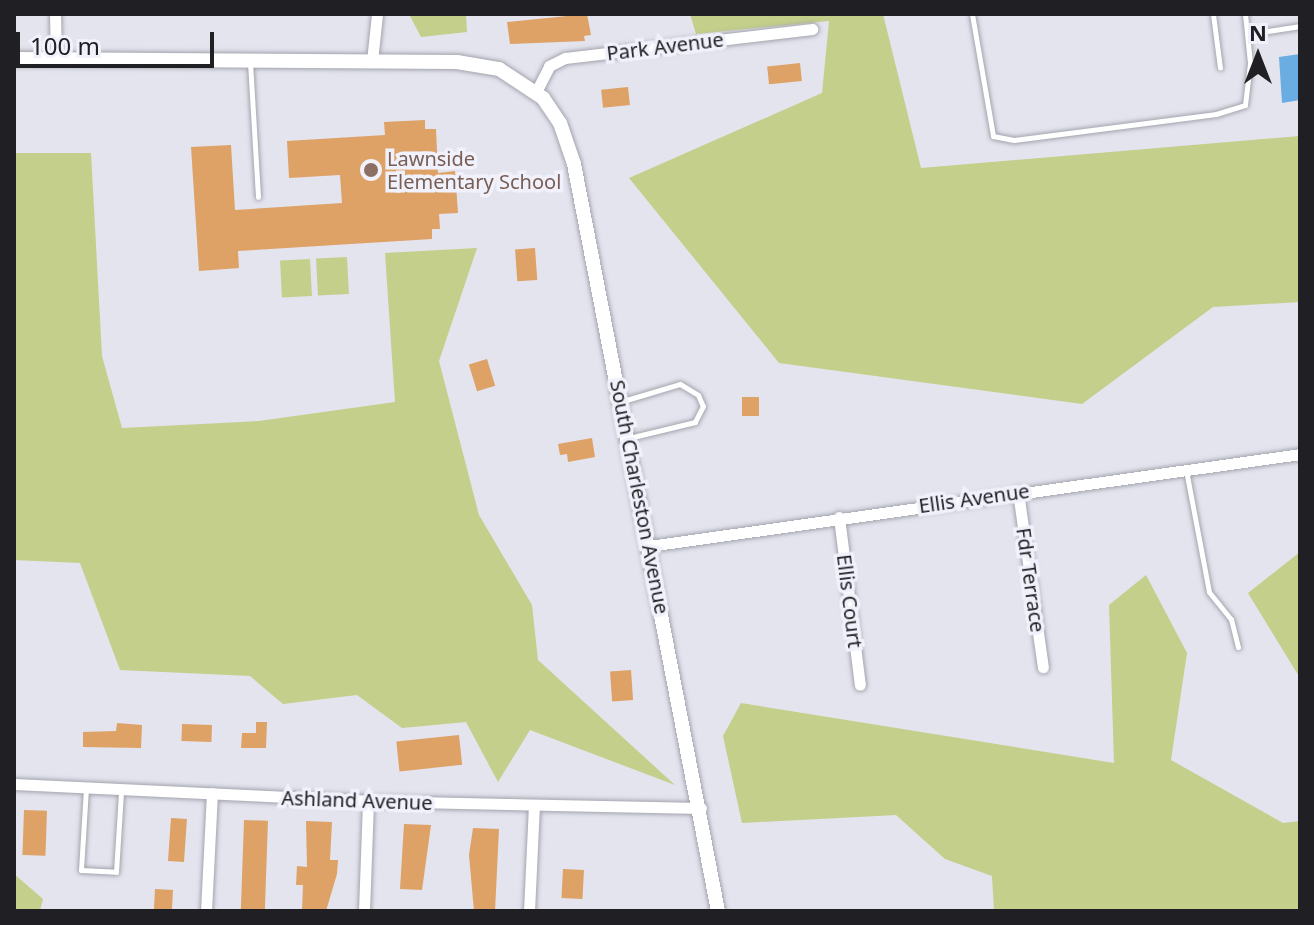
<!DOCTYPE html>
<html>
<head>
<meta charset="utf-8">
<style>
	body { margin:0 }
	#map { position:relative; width:1314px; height:925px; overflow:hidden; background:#e3e4ee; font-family:"Noto Sans",sans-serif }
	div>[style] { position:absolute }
	.green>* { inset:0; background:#c3cf8a; transform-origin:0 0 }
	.water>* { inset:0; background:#69ade3 }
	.building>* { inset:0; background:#dea166; transform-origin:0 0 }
	.roads { filter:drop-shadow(0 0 2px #a3a4ad) drop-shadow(0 0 2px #a3a4ad) }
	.service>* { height:5px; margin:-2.5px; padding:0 2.5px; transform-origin:2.5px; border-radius:2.5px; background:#fff }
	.minor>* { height:11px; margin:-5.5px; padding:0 5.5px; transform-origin:5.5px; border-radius:5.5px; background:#fff }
	.tertiary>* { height:14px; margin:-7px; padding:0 7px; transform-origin:7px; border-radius:7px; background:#fff }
	.dots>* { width:22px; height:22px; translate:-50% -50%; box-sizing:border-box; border:4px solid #f0f1fb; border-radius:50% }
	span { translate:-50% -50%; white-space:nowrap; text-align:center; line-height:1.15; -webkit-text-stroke:7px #f0f1fb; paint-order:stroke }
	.street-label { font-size:20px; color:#202024 }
	.education-label { font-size:20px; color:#785e54 }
	.left { translate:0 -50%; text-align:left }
	.frame { position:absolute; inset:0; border:16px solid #202024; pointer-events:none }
	.north { position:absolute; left:1218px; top:16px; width:80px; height:80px; -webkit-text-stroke:6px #f0f1fb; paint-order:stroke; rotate:0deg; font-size:22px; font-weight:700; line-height:32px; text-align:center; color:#202024 }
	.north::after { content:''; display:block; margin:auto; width:28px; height:36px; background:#202024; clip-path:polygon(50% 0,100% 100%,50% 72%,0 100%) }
	.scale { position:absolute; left:16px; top:32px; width:198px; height:36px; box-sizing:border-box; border:4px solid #202024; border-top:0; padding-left:10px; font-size:24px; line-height:28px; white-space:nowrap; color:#202024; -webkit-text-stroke:6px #f0f1fb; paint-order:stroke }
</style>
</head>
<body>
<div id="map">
	<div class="green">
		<div style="clip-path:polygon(409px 14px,466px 14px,467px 32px,421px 37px)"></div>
		<div style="clip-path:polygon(690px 14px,883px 14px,921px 168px,1300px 136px,1300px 302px,1213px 307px,1082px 404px,779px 363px,629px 178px,822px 93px,829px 21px,696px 34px)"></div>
		<div style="clip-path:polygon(14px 153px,91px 153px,102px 356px,122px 428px,259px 421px,395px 402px,385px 253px,477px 248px,439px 361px,479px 515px,532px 605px,538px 660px,675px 785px,530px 730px,498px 782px,466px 722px,402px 728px,357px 695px,283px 704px,250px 676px,120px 670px,80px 563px,14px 560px)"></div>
		<div style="left:347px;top:257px;width:37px;height:31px;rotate:87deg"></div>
		<div style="left:310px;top:259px;width:37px;height:30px;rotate:87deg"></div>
		<div style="clip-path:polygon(1300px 552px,1300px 678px,1248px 593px)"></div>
		<div style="clip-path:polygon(1146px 575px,1187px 653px,1171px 760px,1283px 823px,1300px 821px,1300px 911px,994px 911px,992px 876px,945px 859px,896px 815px,742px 823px,723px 736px,741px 703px,1114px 763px,1109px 605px)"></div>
		<div style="clip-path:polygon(14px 874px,43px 899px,40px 911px,14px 911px)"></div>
	</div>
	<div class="water">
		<div style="clip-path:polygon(1300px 54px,1300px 100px,1282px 103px,1279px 57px)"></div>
	</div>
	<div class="building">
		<div style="clip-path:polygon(587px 14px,591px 35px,584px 36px,585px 41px,510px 44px,507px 22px)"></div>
		<div style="left:800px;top:63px;width:18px;height:33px;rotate:84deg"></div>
		<div style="left:628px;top:87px;width:18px;height:27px;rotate:84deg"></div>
		<div style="clip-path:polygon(425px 120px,425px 129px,436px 129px,438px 173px,455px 171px,458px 213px,439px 214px,440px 229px,432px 229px,432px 239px,238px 251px,239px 268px,199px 271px,191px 147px,231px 145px,235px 210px,342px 203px,340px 175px,289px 178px,287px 141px,385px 135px,384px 122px)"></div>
		<div style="left:535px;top:248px;width:32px;height:20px;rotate:86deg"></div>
		<div style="left:487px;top:359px;width:28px;height:19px;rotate:73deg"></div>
		<div style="left:742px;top:397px;width:17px;height:19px"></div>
		<div style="clip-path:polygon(592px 438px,595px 457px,568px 462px,567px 454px,560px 455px,558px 444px)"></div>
		<div style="left:631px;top:670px;width:30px;height:21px;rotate:86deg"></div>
		<div style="clip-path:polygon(256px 722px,267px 722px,266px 748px,241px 748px,242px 733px,256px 733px)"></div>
		<div style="clip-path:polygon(117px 723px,142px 725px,141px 748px,83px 747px,83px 732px,116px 731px)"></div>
		<div style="left:182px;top:724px;width:30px;height:17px;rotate:2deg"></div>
		<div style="left:459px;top:735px;width:30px;height:63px;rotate:84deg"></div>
		<div style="left:24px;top:810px;width:23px;height:45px;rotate:2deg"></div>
		<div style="left:171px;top:818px;width:16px;height:43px;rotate:4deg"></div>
		<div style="left:244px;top:820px;width:24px;height:91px;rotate:2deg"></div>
		<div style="clip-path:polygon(306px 821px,332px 822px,330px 860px,338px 860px,337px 874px,326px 911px,302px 911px,303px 885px,296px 885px,297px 866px,307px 867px)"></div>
		<div style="clip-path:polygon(404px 824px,431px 825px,422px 890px,400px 889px)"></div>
		<div style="clip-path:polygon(473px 828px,499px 829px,495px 911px,474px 911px,469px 855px)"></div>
		<div style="left:563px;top:869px;width:21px;height:29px;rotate:3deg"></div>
		<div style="left:155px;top:889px;width:18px;height:22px;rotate:3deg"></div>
	</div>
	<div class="roads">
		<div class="service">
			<div style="left:972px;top:14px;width:124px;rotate:80.2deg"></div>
			<div style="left:993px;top:136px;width:21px;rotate:11deg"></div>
			<div style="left:1014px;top:140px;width:204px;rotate:-7.3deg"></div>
			<div style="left:1216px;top:114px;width:30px;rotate:-17deg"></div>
			<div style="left:1245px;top:105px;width:42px;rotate:-83.2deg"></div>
			<div style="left:1250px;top:63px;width:49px;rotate:-95.8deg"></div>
			<div style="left:1213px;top:14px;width:54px;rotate:82.6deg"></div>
			<div style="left:1248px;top:34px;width:53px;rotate:-8.7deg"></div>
			<div style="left:250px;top:62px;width:135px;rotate:86.6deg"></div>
			<div style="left:623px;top:401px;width:59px;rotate:-16.6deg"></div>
			<div style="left:680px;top:384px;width:21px;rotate:31deg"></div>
			<div style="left:698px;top:395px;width:12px;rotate:66deg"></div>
			<div style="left:703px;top:406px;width:18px;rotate:117deg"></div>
			<div style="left:695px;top:422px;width:68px;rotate:166.4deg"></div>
			<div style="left:1186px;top:470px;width:124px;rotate:79.3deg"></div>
			<div style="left:1209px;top:592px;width:35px;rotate:51deg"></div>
			<div style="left:1231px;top:619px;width:29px;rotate:76deg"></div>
			<div style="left:86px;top:788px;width:82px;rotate:93.5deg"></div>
			<div style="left:81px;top:870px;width:35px;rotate:3deg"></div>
			<div style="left:116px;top:872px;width:80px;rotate:-86.4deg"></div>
		</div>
		<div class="minor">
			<div style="left:55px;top:14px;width:45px;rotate:88.7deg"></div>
			<div style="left:372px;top:61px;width:47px;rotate:-83.9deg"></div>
			<div style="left:536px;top:92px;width:29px;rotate:-63deg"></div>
			<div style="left:549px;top:66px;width:18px;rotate:-27deg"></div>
			<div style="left:565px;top:58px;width:249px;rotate:-6.7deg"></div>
			<div style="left:1018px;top:492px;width:177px;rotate:81.9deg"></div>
			<div style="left:839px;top:517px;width:169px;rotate:82.9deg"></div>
			<div style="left:649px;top:546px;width:657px;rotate:-8.04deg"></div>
			<div style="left:14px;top:784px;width:354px;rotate:2.7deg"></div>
			<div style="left:368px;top:801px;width:333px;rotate:1.2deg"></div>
			<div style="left:206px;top:911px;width:118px;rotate:-87.1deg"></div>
			<div style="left:364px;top:911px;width:110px;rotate:-87.9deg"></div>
			<div style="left:529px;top:911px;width:105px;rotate:-87.3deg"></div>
		</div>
		<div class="tertiary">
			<div style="left:14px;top:59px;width:443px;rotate:0.4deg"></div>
			<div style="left:457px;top:62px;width:43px;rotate:9.5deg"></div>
			<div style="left:499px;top:69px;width:53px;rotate:33.4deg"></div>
			<div style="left:543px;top:98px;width:30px;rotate:56deg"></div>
			<div style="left:560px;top:123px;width:43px;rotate:71.1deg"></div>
			<div style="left:574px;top:164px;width:761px;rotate:79.09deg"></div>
		</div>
	</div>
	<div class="dots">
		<div style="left:371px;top:170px;background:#8d6e63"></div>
	</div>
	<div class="street-label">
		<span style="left:665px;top:46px;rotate:-7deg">Park Avenue</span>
		<span style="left:640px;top:497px;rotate:79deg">South Charleston Avenue</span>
		<span style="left:974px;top:498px;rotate:-8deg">Ellis Avenue</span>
		<span style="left:1031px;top:580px;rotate:82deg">Fdr Terrace</span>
		<span style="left:850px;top:601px;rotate:83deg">Ellis Court</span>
		<span style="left:357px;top:800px;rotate:2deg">Ashland Avenue</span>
	</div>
	<div class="education-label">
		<span class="left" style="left:387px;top:170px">Lawnside<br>Elementary School</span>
	</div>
	<div class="frame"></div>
	<div class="north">N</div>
	<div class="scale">100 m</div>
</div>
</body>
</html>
